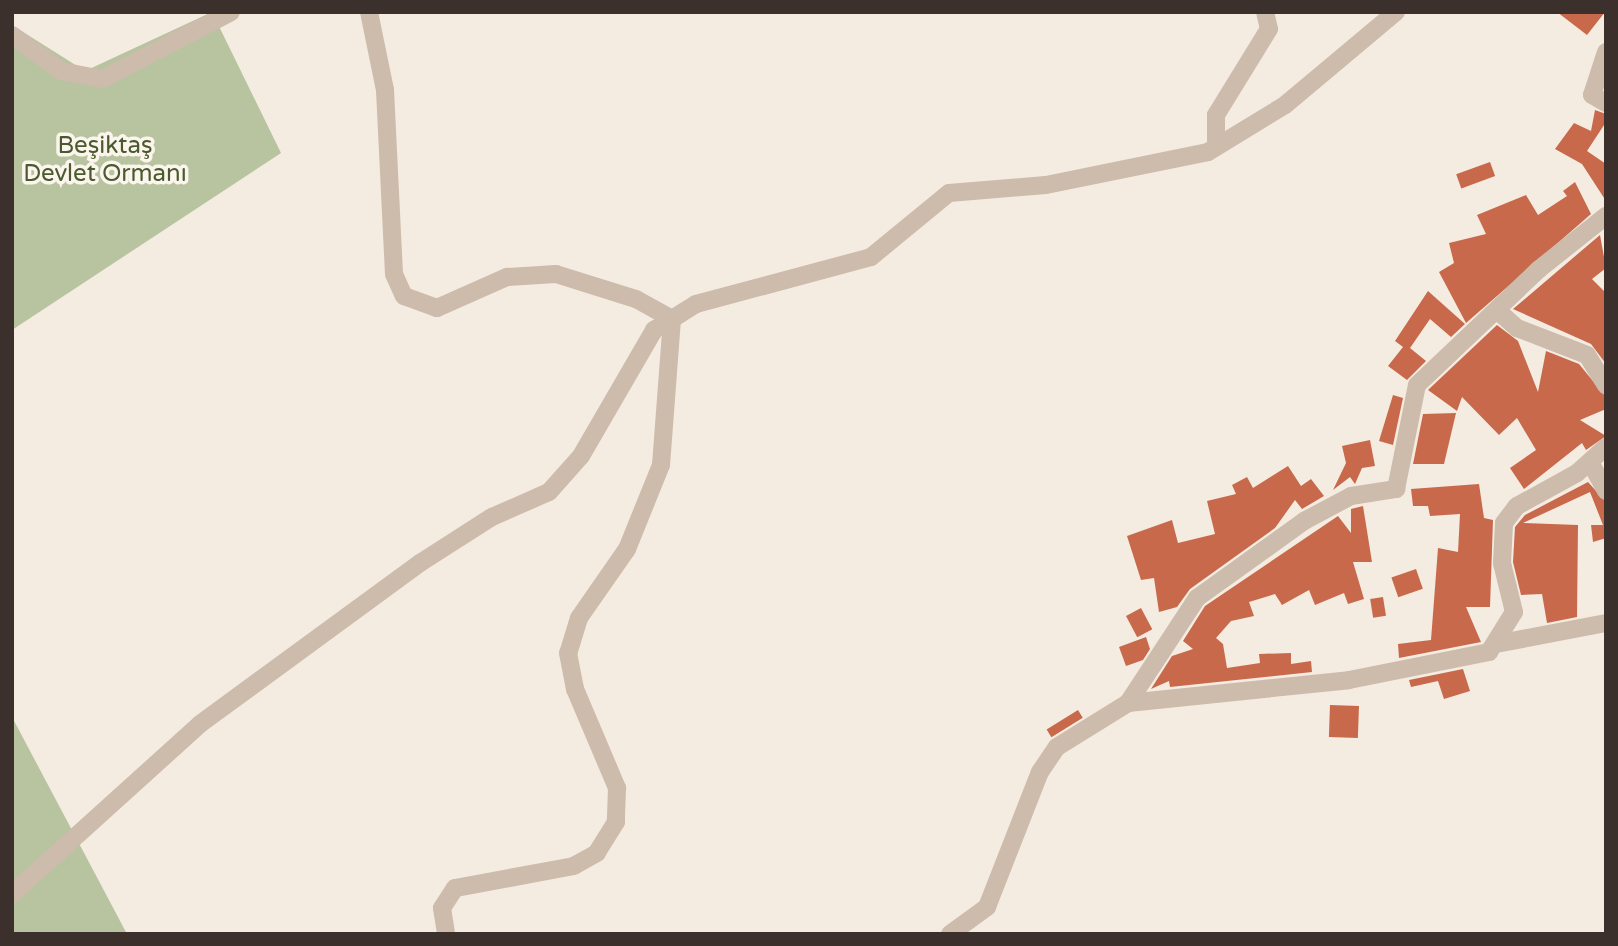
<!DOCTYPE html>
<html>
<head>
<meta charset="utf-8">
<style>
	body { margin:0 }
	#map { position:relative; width:1618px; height:946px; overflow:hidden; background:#f4ebe1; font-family:"Varela Round",sans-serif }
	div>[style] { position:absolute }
	.green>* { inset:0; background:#b8c4a0 }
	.building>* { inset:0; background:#c8694b; transform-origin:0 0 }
	.minor>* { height:18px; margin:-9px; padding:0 9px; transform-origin:9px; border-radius:9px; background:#cdbbac }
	span { translate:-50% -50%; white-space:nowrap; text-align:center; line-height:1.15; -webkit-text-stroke:7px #fbf5ee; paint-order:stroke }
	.park-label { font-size:24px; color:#4a5a2e }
	.frame { position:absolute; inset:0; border:14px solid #3b302b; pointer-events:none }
</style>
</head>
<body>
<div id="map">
	<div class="green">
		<div style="clip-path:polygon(212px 12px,281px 153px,12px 330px,12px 25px,85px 71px)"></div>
		<div style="clip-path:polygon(12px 717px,127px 934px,12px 934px)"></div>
	</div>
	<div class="building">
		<div style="clip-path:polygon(1557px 12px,1605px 12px,1587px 35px)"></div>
		<div style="clip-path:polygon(1595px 110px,1606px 114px,1606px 122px,1587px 151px,1606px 164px,1606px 201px,1582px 164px,1555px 149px,1574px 123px,1591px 131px)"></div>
		<div style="left:1490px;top:162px;width:15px;height:36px;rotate:70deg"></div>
		<div style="clip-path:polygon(1575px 182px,1591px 214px,1466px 323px,1439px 272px,1454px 263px,1449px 243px,1486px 234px,1477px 215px,1526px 195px,1538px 215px,1567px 196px,1563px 191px)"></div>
		<div style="clip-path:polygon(1600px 235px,1606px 268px,1592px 279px,1606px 293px,1606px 364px,1591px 344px,1513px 309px)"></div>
		<div style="clip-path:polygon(1428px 291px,1465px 324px,1451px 337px,1430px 319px,1410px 348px,1426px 361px,1407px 380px,1388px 366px,1403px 347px,1395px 341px)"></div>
		<div style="clip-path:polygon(1497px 325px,1518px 341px,1538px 392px,1546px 351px,1579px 364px,1606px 397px,1606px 409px,1580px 420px,1606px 436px,1586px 450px,1582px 443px,1524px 489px,1510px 468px,1536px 450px,1517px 418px,1499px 435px,1462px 397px,1457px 411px,1428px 390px)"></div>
		<div style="clip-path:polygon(1393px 395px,1403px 398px,1393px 445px,1379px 441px)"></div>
		<div style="clip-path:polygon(1456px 413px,1444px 464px,1413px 464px,1423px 414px)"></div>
		<div style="clip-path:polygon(1370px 440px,1375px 466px,1362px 468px,1355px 484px,1350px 477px,1333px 490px,1346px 463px,1342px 446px)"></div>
		<div style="clip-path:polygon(1288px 466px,1301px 486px,1311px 479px,1324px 496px,1302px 509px,1295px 500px,1275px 528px,1190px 589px,1177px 607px,1159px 612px,1154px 578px,1141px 580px,1127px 536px,1172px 520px,1178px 543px,1215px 534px,1207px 501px,1236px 494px,1232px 485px,1247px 477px,1253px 488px)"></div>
		<div style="clip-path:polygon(1588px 482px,1606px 502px,1606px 538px,1593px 542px,1591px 525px,1603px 525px,1590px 492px,1523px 523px,1578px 525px,1577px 617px,1547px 623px,1542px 594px,1521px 595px,1513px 562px,1515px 527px,1525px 515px)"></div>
		<div style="clip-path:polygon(1479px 484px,1484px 518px,1493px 520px,1490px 607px,1466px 607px,1481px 642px,1399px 658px,1398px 644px,1431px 640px,1438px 548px,1458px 552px,1460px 514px,1430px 516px,1428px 506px,1413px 506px,1411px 489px)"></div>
		<div style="clip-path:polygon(1363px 506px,1372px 562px,1353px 562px,1364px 599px,1348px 604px,1344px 593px,1315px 605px,1309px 590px,1282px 605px,1275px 594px,1249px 602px,1254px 616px,1231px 621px,1216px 638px,1223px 644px,1227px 668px,1260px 663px,1259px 654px,1291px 653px,1291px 664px,1311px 661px,1312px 672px,1170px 687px,1169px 681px,1151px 689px,1172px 656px,1193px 649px,1183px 641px,1205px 606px,1338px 516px,1351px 533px,1351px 509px)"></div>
		<div style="left:1416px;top:569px;width:21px;height:26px;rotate:71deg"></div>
		<div style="left:1383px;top:597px;width:19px;height:13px;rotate:81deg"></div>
		<div style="left:1141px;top:608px;width:24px;height:17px;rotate:62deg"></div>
		<div style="clip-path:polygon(1146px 637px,1150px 649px,1143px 660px,1126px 666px,1119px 647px)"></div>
		<div style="clip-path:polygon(1463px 669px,1470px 691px,1444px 699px,1438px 681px,1411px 687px,1409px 680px)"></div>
		<div style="left:1330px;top:705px;width:29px;height:32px;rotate:2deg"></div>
		<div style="left:1078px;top:710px;width:9px;height:37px;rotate:58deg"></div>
	</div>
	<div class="minor">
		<div style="left:369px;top:12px;width:80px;rotate:78.4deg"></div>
		<div style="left:385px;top:90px;width:184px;rotate:87.2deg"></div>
		<div style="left:394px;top:274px;width:24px;rotate:66deg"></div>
		<div style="left:404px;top:296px;width:35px;rotate:20deg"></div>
		<div style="left:437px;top:308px;width:77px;rotate:-23.9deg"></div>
		<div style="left:507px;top:277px;width:49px;rotate:-3.5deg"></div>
		<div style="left:556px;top:274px;width:84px;rotate:17.4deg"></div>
		<div style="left:636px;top:299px;width:41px;rotate:29.1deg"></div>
		<div style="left:672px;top:319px;width:146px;rotate:94.3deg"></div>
		<div style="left:661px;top:465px;width:91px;rotate:112deg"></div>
		<div style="left:627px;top:549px;width:84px;rotate:124.8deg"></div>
		<div style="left:579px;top:618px;width:37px;rotate:107deg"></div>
		<div style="left:568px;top:653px;width:37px;rotate:79deg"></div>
		<div style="left:575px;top:689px;width:108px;rotate:67deg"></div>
		<div style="left:617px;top:788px;width:34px;rotate:92deg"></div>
		<div style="left:616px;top:822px;width:36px;rotate:122deg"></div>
		<div style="left:597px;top:853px;width:26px;rotate:151deg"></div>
		<div style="left:574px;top:866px;width:121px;rotate:169.5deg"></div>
		<div style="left:455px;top:888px;width:24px;rotate:123deg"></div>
		<div style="left:442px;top:908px;width:26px;rotate:81deg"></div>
		<div style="left:12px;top:35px;width:61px;rotate:36.3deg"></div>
		<div style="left:61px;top:71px;width:42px;rotate:11deg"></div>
		<div style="left:102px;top:79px;width:145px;rotate:-27.4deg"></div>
		<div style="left:1606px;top:52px;width:45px;rotate:108deg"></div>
		<div style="left:1592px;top:95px;width:16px;rotate:30deg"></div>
		<div style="left:1216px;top:147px;width:32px;rotate:-90deg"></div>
		<div style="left:1216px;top:115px;width:101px;rotate:-58.4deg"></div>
		<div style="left:1269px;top:29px;width:17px;rotate:-103deg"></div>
		<div style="left:1498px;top:311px;width:25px;rotate:42deg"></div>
		<div style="left:1517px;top:328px;width:75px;rotate:21.1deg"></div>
		<div style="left:1587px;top:355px;width:36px;rotate:58deg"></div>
		<div style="left:1590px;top:462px;width:33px;rotate:61deg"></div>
		<div style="left:1496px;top:644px;width:112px;rotate:-10.8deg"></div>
		<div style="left:1128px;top:703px;width:222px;rotate:-5.9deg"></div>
		<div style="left:1349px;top:680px;width:143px;rotate:-11.3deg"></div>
		<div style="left:1489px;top:652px;width:47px;rotate:-58deg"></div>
		<div style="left:1514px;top:612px;width:50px;rotate:-103.8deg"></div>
		<div style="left:1502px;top:563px;width:40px;rotate:-87.1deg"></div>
		<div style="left:1504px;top:523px;width:21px;rotate:-53deg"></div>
		<div style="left:1517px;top:506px;width:68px;rotate:-28.8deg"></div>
		<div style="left:1577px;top:473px;width:39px;rotate:-42deg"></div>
		<div style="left:12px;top:894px;width:253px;rotate:-42.1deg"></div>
		<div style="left:200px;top:724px;width:273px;rotate:-36.2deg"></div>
		<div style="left:420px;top:563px;width:85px;rotate:-32.6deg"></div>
		<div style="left:492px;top:517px;width:62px;rotate:-23.7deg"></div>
		<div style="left:549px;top:492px;width:48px;rotate:-48.4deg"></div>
		<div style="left:581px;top:456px;width:146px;rotate:-59.9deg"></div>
		<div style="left:654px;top:330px;width:21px;rotate:-31deg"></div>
		<div style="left:672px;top:319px;width:28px;rotate:-32deg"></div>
		<div style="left:696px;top:304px;width:181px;rotate:-15deg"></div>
		<div style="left:871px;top:257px;width:101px;rotate:-39.4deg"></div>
		<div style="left:949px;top:193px;width:97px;rotate:-4.7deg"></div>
		<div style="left:1046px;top:185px;width:165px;rotate:-11.5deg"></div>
		<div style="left:1208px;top:152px;width:90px;rotate:-31.4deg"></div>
		<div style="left:1285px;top:105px;width:145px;rotate:-40deg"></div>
		<div style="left:950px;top:934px;width:46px;rotate:-36.1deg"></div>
		<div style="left:987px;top:907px;width:145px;rotate:-68.6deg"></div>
		<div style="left:1040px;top:772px;width:30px;rotate:-56deg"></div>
		<div style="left:1057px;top:747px;width:84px;rotate:-31.8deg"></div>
		<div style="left:1128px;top:703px;width:126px;rotate:-56.7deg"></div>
		<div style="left:1197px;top:598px;width:132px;rotate:-35.7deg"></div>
		<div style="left:1304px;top:521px;width:53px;rotate:-28deg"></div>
		<div style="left:1351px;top:496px;width:46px;rotate:-8.8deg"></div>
		<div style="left:1396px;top:489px;width:106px;rotate:-78.6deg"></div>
		<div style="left:1417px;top:385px;width:167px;rotate:-43.5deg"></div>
		<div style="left:1538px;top:270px;width:87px;rotate:-38.5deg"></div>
	</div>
	<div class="park-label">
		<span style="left:105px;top:160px">Beşiktaş<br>Devlet Ormanı</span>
	</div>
	<div class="frame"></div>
</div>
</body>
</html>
